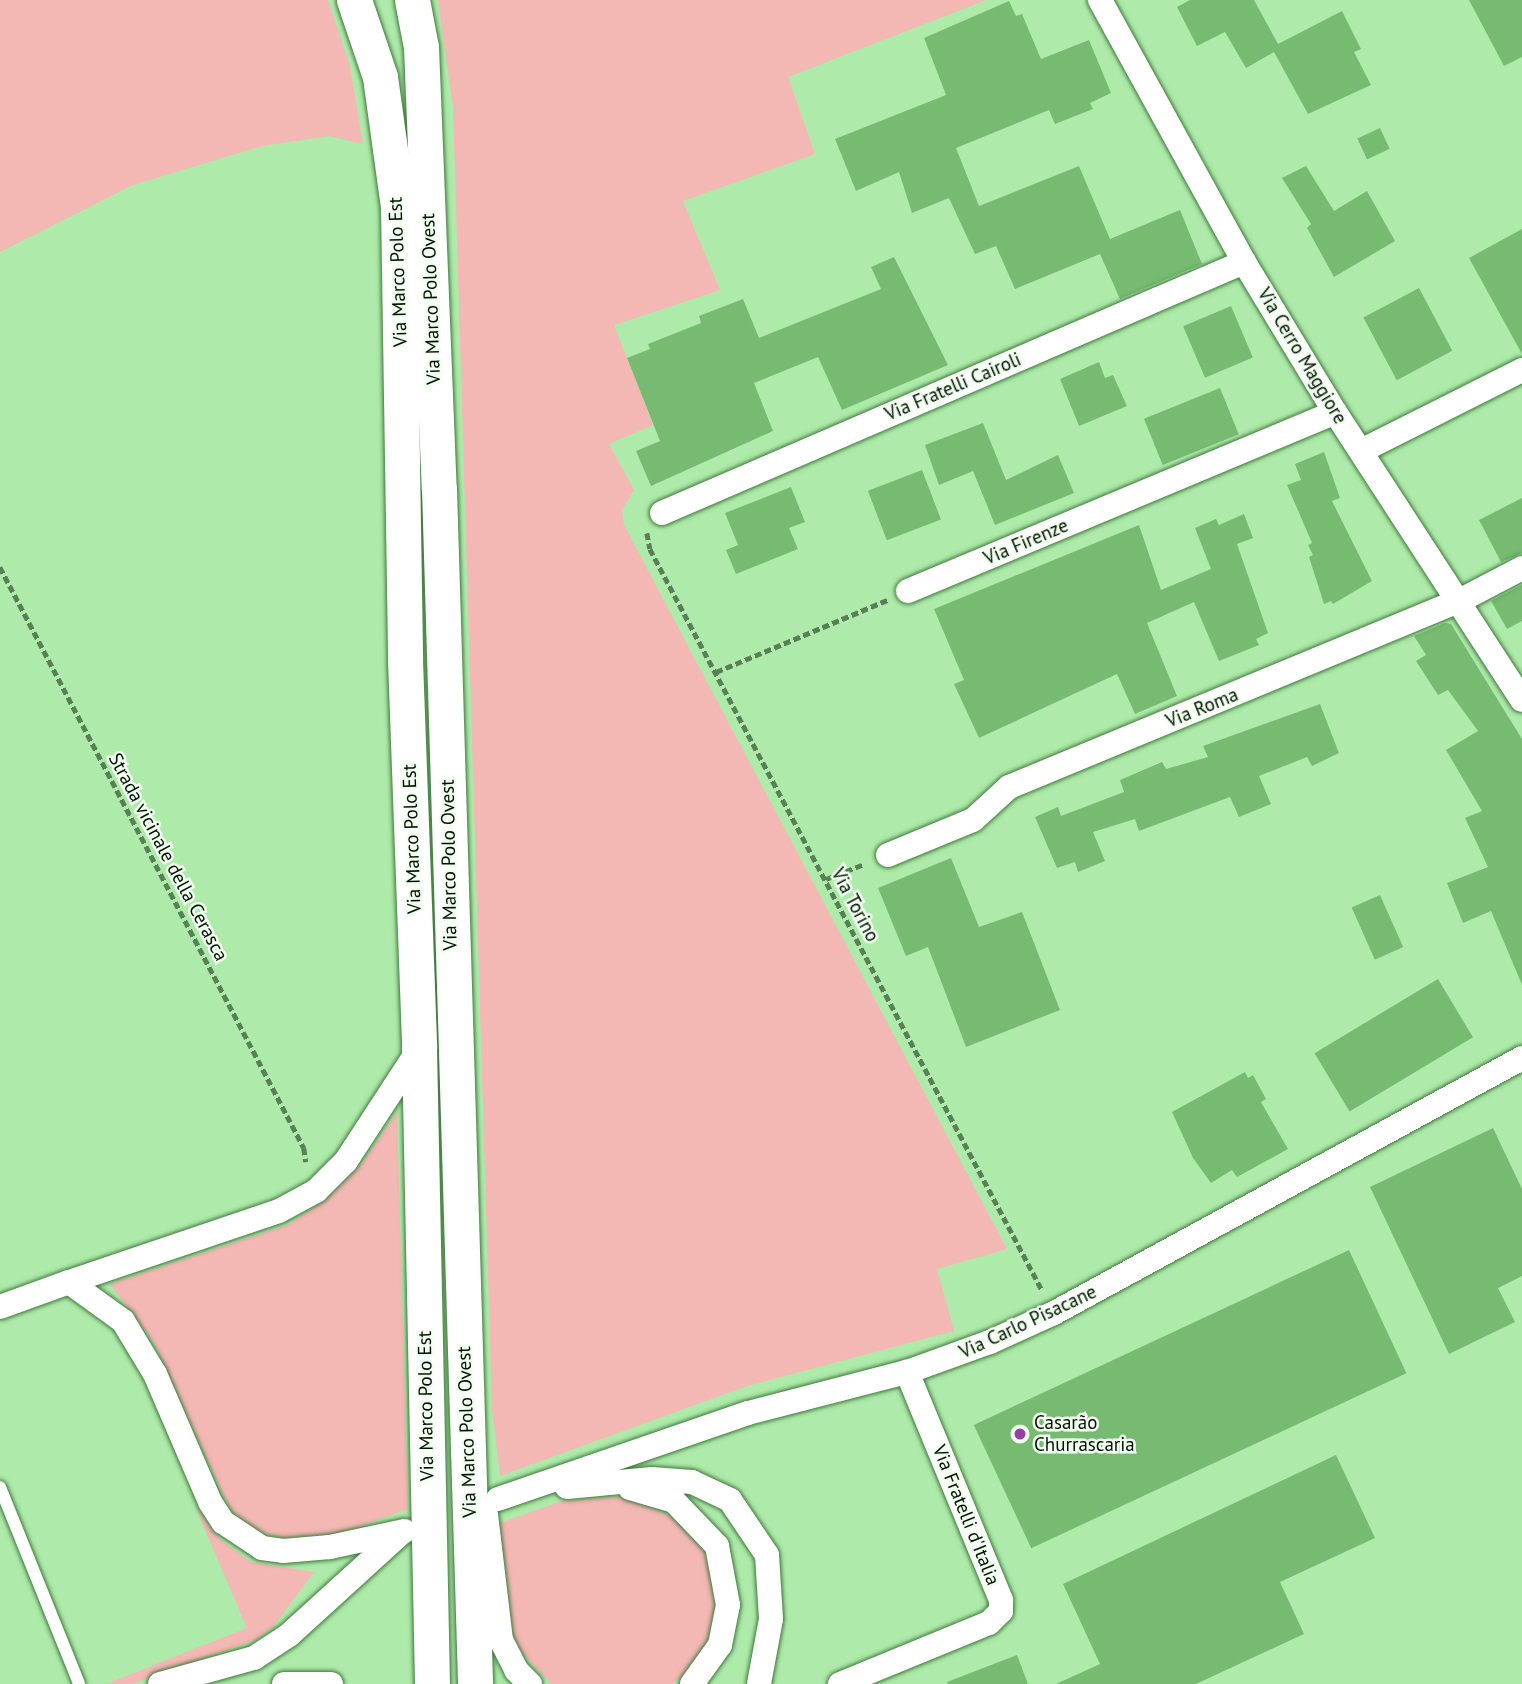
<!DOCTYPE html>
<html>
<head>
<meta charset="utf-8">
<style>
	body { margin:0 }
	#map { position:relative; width:1522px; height:1684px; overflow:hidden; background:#aeebaa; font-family:"PT Sans",sans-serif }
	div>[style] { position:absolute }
	.green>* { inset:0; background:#f3b7b4 }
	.building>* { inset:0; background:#77bb73; transform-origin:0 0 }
	.path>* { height:4.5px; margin-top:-2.25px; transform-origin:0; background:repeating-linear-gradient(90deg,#587f55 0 7px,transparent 0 10.5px) }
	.roads { filter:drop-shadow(0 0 2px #3f783c) drop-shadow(0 0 2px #3f783c) }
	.lane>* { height:12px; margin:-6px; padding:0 6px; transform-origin:6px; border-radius:6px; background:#fff }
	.street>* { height:24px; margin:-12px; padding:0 12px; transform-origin:12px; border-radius:12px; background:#fff }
	.secondary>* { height:35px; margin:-17.5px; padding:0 17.5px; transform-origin:17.5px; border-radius:17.5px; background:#fff }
	.dots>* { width:19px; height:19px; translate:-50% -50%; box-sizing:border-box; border:4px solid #f2fef0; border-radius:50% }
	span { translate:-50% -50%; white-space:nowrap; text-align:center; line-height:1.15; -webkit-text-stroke:5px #f2fef0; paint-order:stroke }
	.street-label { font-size:19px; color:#001200 }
	.poi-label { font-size:19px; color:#001200 }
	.left { translate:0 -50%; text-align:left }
</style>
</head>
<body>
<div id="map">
	<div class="green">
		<div style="clip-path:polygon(0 0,328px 0,350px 66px,363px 144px,329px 136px,262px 146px,133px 185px,0 252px)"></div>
		<div style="clip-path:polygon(438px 0,986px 0,788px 77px,815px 154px,683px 201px,720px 290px,614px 325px,653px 425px,609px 444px,634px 490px,622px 510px,624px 525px,1007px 1249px,937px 1269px,954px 1331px,747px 1386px,500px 1476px,492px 1409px,453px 108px)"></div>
		<div style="clip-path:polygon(397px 1112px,408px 1509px,340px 1534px,282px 1538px,252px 1529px,230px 1510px,154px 1343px,110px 1284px,290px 1224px,331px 1194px,362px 1163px)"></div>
		<div style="clip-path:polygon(624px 1496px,671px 1516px,704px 1550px,713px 1581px,715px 1608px,706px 1646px,687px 1673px,672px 1684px,551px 1684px,520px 1651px,509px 1628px,497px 1524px,562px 1501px)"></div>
		<div style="clip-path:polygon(195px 1507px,221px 1540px,251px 1562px,314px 1572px,273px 1627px,255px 1640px,132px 1684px,106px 1684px,247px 1628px)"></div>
	</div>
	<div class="building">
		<div style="clip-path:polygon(1190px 0,1254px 0,1278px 44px,1342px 11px,1361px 49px,1354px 52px,1371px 85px,1308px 114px,1274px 52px,1246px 68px,1225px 32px,1197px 46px,1177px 7px)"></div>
		<div style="clip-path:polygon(1469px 0,1522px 0,1522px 57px,1504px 66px)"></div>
		<div style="clip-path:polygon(1009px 1px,1016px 16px,1022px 14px,1041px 59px,1089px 40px,1111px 93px,1090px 103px,1093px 109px,1055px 124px,1049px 110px,956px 148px,979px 206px,1079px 166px,1110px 239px,1180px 210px,1202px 264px,1120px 299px,1100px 254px,1015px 289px,996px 246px,975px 254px,949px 198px,912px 213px,899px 172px,856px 191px,835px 139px,946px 95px,924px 38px)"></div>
		<div style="left:1380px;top:128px;width:23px;height:25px;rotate:65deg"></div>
		<div style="clip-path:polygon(1306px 166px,1334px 211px,1367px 191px,1395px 241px,1334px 277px,1307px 228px,1311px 224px,1282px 178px)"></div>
		<div style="clip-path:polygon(1522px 229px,1522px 354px,1469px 258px)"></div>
		<div style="clip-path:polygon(894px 257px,948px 365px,842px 410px,818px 357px,754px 383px,773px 431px,651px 486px,636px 451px,660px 441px,627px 358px,650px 349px,648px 344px,701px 323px,699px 316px,743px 299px,759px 338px,881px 289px,871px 267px)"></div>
		<div style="left:1419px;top:288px;width:71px;height:63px;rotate:62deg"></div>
		<div style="left:1231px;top:306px;width:56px;height:52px;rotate:67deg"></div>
		<div style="clip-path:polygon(1099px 362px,1105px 378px,1113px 375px,1127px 406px,1079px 426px,1060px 379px)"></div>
		<div style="left:1220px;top:388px;width:50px;height:82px;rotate:68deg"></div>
		<div style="clip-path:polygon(983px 423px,1006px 480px,1058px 455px,1074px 493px,995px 525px,973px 471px,939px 485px,925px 445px)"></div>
		<div style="clip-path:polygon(1324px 452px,1340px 498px,1332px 501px,1372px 581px,1333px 604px,1331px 601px,1324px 604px,1309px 557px,1313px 555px,1308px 545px,1312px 543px,1287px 485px,1301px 480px,1295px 464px)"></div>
		<div style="left:922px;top:470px;width:53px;height:58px;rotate:69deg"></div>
		<div style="clip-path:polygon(791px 487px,805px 522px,789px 528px,798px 549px,736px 574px,726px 550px,738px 545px,725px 513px)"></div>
		<div style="clip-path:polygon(1522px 498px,1522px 553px,1501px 562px,1479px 520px)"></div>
		<div style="clip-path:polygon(1244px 514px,1253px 538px,1237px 544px,1268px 633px,1256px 639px,1259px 645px,1219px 661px,1194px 602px,1147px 623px,1177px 696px,1135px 714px,1117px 674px,979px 738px,954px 684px,964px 680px,934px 609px,1139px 525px,1161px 590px,1211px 569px,1195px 528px,1216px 519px,1219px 525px)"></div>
		<div style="clip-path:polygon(1522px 585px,1522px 621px,1507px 629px,1491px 601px)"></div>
		<div style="clip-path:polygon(1445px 623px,1451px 624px,1522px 739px,1522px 985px,1491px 911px,1463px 923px,1447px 883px,1488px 867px,1465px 818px,1482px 811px,1446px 750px,1478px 731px,1448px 690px,1438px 695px,1416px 661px,1426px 655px,1414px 636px)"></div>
		<div style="clip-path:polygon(1320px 704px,1339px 753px,1312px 766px,1307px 757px,1259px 776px,1271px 804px,1239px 817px,1230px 797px,1139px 831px,1135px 819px,1093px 832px,1105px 861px,1078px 872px,1075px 862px,1057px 868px,1035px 817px,1058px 807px,1061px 816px,1124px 792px,1120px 780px,1162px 762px,1166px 769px,1208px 757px,1203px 746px)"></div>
		<div style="clip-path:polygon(951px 858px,979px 927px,1022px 912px,1060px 1010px,966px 1047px,928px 947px,906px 956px,878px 888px)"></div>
		<div style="left:1380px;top:895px;width:57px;height:31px;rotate:66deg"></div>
		<div style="left:1438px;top:979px;width:68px;height:144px;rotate:59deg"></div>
		<div style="clip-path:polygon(1245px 1072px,1248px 1078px,1253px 1075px,1266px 1099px,1261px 1102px,1288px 1149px,1237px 1177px,1232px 1170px,1211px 1183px,1193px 1158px,1172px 1112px)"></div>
		<div style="clip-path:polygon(1493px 1128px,1522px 1189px,1522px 1276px,1498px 1288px,1515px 1322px,1449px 1354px,1370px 1187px)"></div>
		<div style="left:1349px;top:1250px;width:136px;height:414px;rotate:65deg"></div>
		<div style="clip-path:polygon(1336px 1455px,1375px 1538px,1280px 1582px,1304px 1634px,1196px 1684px,1056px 1684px,1100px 1664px,1063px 1584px)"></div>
		<div style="clip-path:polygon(1017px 1655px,1028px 1684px,948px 1684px,947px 1682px)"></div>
	</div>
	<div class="path">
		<div style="left:647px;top:533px;width:16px;rotate:79deg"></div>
		<div style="left:650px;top:549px;width:838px;rotate:62.12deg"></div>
		<div style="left:0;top:567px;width:656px;rotate:62.38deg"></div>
		<div style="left:304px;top:1148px;width:14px;rotate:82deg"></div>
		<div style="left:716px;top:672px;width:186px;rotate:-22.8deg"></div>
		<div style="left:826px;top:879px;width:41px;rotate:-21.5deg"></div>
	</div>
	<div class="roads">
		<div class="lane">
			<div style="left:0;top:1487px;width:212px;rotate:68.1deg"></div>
		</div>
		<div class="street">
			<div style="left:1100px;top:0;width:299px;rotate:61.2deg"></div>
			<div style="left:1244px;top:262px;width:175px;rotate:58.8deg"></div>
			<div style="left:1335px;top:412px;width:343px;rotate:57deg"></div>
			<div style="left:1361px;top:451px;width:180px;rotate:-26.7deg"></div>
			<div style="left:662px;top:513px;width:634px;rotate:-23.33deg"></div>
			<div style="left:908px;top:591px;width:463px;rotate:-22.7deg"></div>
			<div style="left:888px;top:855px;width:92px;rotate:-22.4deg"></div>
			<div style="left:973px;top:820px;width:49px;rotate:-42.5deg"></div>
			<div style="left:1009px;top:787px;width:487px;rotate:-22.5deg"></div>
			<div style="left:1459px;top:601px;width:71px;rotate:-27.6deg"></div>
			<div style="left:69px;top:1282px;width:222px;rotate:-18.7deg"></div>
			<div style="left:279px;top:1211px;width:42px;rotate:-28.4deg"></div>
			<div style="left:316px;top:1191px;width:42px;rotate:-45deg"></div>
			<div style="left:346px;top:1161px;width:134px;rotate:-56.9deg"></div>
			<div style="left:0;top:1307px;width:73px;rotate:-19.9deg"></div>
			<div style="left:69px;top:1282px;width:67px;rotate:35.8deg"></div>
			<div style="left:123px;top:1321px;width:62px;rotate:58.9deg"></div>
			<div style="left:155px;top:1374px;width:139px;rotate:66.7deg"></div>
			<div style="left:210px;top:1502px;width:24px;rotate:57deg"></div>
			<div style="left:223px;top:1522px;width:47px;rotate:33.7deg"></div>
			<div style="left:262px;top:1548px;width:21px;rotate:8deg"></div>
			<div style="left:283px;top:1551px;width:47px;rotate:-4.9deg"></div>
			<div style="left:330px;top:1547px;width:76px;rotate:-12.2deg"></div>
			<div style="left:567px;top:1487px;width:85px;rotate:-5.4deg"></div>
			<div style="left:652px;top:1479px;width:40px;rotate:4.3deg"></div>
			<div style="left:692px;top:1482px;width:42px;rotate:25.3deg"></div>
			<div style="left:730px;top:1500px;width:66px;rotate:56.1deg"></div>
			<div style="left:767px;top:1555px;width:64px;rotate:86.4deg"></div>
			<div style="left:771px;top:1619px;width:66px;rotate:100.5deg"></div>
			<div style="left:630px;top:1488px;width:46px;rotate:16.5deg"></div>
			<div style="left:674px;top:1501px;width:62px;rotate:46.3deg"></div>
			<div style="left:717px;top:1546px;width:60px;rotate:79.4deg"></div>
			<div style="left:728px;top:1605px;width:41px;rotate:101.3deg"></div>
			<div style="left:720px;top:1645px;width:48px;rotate:125.7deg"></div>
			<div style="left:498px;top:1499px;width:264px;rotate:-19deg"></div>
			<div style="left:748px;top:1413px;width:164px;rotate:-14.5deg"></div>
			<div style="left:907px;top:1372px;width:88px;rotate:-19.9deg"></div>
			<div style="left:990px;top:1342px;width:70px;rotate:-24.4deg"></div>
			<div style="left:1054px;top:1313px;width:533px;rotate:-28.58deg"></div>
			<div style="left:485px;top:1506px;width:135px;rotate:83.2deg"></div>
			<div style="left:501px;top:1640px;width:34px;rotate:63deg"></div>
			<div style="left:516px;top:1670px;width:20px;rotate:45deg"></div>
			<div style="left:160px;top:1684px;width:98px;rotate:-15.5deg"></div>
			<div style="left:254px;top:1658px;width:42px;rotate:-33.3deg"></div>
			<div style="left:289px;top:1635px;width:151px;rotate:-42.3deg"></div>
			<div style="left:284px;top:1684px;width:47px"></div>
			<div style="left:840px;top:1684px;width:161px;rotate:-22.3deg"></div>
			<div style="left:989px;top:1623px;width:17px;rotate:-45deg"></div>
			<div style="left:1001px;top:1611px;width:11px;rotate:-90deg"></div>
			<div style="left:1001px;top:1600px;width:247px;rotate:-112.4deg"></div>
		</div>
		<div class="secondary">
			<div style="left:354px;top:0;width:81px;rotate:71.3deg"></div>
			<div style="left:380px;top:77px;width:130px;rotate:82.1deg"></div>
			<div style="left:398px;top:206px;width:454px;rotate:89.1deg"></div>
			<div style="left:405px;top:660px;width:388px;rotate:87.9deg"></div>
			<div style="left:419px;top:1048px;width:636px;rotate:88.83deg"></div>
			<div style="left:412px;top:0;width:48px;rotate:79.2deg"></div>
			<div style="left:421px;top:47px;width:442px;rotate:87.7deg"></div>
			<div style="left:439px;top:489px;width:1196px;rotate:88.27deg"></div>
		</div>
	</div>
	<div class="dots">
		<div style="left:1020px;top:1434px;background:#9a3da7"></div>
	</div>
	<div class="street-label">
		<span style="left:398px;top:272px;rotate:-92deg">Via Marco Polo Est</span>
		<span style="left:431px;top:299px;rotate:-92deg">Via Marco Polo Ovest</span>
		<span style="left:1302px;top:356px;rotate:59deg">Via Cerro Maggiore</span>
		<span style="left:953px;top:387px;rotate:-23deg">Via Fratelli Cairoli</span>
		<span style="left:1026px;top:542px;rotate:-23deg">Via Firenze</span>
		<span style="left:1202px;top:708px;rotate:-22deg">Via Roma</span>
		<span style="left:412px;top:839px;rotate:-92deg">Via Marco Polo Est</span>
		<span style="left:168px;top:857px;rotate:62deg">Strada vicinale della Cerasca</span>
		<span style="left:449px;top:865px;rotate:-91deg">Via Marco Polo Ovest</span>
		<span style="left:855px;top:905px;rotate:62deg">Via Torino</span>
		<span style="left:1028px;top:1322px;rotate:-25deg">Via Carlo Pisacane</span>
		<span style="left:426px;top:1406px;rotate:-91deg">Via Marco Polo Est</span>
		<span style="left:467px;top:1432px;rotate:-92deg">Via Marco Polo Ovest</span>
		<span style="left:966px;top:1515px;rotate:68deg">Via Fratelli d'Italia</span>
	</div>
	<div class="poi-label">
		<span class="left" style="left:1034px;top:1434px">Casarão<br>Churrascaria</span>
	</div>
</div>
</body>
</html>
